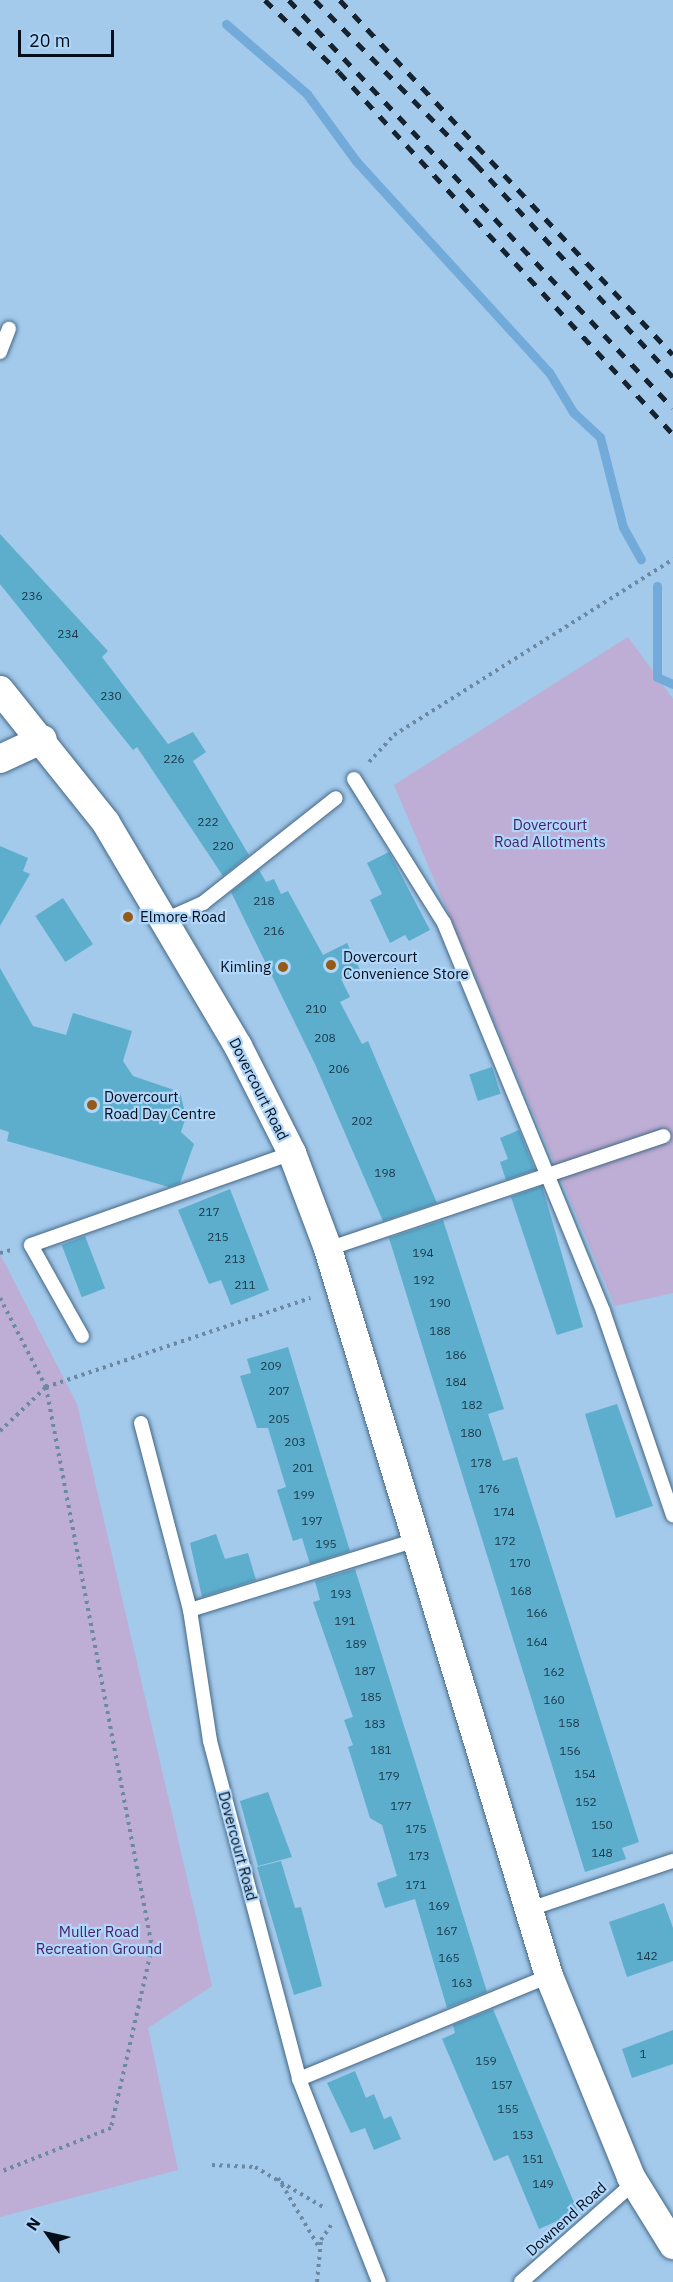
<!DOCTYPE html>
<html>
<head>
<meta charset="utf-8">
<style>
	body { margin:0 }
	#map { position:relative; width:673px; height:2282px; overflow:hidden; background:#a3c9eb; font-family:"IBM Plex Sans",sans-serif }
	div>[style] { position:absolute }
	.green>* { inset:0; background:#beadd4 }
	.stream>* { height:9px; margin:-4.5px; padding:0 4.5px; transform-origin:4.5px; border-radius:4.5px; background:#72aada }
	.building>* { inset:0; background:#5daecd; transform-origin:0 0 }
	.path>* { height:4px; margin-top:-2px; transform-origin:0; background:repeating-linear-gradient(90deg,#6c89a4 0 3px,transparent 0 7.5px) }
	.roads { filter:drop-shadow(0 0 2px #446785) drop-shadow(0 0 2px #446785) }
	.lane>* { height:14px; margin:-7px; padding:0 7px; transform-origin:7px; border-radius:7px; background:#fff }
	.street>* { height:28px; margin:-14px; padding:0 14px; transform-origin:14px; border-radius:14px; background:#fff }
	.rail>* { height:4.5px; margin-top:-2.25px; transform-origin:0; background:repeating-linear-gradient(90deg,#152331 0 10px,transparent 0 20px) }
	.dots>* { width:16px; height:16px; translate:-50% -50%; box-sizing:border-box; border:3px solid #b0d6f9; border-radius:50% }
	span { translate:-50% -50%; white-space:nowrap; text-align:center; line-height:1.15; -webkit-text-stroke:4.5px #b0d6f9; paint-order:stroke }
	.number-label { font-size:12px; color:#1a3647 }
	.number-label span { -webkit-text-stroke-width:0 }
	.park-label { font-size:15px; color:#49236a }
	.poi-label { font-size:15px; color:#030e1a }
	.left { translate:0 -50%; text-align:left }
	.right { translate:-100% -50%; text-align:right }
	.street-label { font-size:15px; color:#030e1a }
	.north { position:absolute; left:18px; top:2204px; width:60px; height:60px; -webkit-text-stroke:4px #b0d6f9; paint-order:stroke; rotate:304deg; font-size:16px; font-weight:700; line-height:24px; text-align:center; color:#030e1a }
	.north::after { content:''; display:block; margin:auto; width:21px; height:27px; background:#030e1a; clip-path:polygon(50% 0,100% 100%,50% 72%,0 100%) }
	.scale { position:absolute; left:18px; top:30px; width:96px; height:27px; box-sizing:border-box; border:3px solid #030e1a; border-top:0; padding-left:8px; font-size:18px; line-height:21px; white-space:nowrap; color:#030e1a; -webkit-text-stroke:4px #b0d6f9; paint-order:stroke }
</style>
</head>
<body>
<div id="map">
	<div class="green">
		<div style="clip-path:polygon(628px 637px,673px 699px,673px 1293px,615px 1306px,394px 785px)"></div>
		<div style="clip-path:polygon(0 1254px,77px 1404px,212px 1986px,148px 2028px,178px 2170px,0 2217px)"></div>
	</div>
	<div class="stream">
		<div style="left:226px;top:24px;width:107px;rotate:40.8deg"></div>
		<div style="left:307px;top:94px;width:83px;rotate:53.8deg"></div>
		<div style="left:356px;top:161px;width:286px;rotate:47.6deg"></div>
		<div style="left:549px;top:372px;width:47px;rotate:59deg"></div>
		<div style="left:573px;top:412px;width:37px;rotate:43deg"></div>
		<div style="left:600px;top:437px;width:93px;rotate:75.7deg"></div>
		<div style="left:623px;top:527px;width:37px;rotate:61deg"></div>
		<div style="left:657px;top:586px;width:91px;rotate:90deg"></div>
		<div style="left:657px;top:677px;width:17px;rotate:24deg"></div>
	</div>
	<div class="building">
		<div style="clip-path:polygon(0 534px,108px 651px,102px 657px,168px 744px,193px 732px,206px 752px,193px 761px,249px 855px,223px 876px,137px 747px,133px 750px,0 584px)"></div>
		<div style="clip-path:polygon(0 846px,28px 858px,23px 871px,30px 874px,0 926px)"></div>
		<div style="clip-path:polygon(389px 852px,430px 930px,409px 941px,405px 935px,390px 943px,370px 900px,382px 894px,367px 863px)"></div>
		<div style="clip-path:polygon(259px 870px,266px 882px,274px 879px,281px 894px,288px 891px,323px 955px,347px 943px,360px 970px,341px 979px,350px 997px,340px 1002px,362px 1044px,368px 1041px,437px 1203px,383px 1221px,315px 1064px,231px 892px)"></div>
		<div style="left:63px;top:898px;width:55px;height:33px;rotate:57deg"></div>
		<div style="clip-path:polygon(0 968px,33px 1026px,66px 1035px,73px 1013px,132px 1031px,123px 1061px,133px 1076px,180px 1092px,186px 1117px,181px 1132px,194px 1144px,180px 1183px,169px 1187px,7px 1141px,9px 1132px,0 1129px)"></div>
		<div style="left:492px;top:1067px;width:28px;height:24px;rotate:72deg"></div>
		<div style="clip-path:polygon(519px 1130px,535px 1170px,506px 1180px,500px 1162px,508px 1159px,500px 1138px)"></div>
		<div style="clip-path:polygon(542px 1186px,583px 1327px,557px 1335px,511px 1197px)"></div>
		<div style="clip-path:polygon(230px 1189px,269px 1290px,231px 1305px,221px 1280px,209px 1284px,178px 1210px)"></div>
		<div style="clip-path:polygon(443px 1220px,504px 1409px,488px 1414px,503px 1461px,517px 1457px,639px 1842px,622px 1848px,626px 1859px,585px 1872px,389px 1238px)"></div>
		<div style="left:85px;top:1236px;width:56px;height:25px;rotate:69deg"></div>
		<div style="clip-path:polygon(288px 1347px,350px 1551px,310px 1564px,302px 1538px,293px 1541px,277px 1490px,286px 1487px,268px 1428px,257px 1428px,240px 1376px,251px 1373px,247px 1359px)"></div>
		<div style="clip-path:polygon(617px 1404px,653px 1506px,616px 1518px,585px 1414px)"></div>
		<div style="clip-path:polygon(216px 1534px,225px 1559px,248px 1553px,256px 1580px,202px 1597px,190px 1543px)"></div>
		<div style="clip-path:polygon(355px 1569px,487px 1992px,447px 2008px,415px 1899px,385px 1908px,377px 1883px,397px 1876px,382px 1825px,370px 1818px,348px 1747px,353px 1745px,344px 1720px,353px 1717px,313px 1602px,320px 1600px,315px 1581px)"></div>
		<div style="clip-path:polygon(268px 1792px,292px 1857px,258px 1866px,240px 1801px)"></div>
		<div style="clip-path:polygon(281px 1861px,295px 1908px,301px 1907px,322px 1986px,294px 1995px,257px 1867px)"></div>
		<div style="clip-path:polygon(664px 1903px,673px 1928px,673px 1961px,627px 1977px,609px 1922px)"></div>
		<div style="clip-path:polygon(493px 2009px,578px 2212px,539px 2229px,508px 2155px,494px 2161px,442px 2039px,455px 2033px,453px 2025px)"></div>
		<div style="clip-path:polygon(673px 2030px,673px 2064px,632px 2078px,622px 2049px)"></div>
		<div style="clip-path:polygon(355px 2071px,366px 2098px,374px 2094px,384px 2119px,391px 2116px,401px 2139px,374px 2150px,365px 2128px,351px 2133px,327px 2083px)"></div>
	</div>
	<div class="path">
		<div style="left:369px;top:762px;width:37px;rotate:-47deg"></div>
		<div style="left:394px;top:735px;width:330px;rotate:-32.2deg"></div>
		<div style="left:0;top:1253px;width:11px;rotate:-15deg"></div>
		<div style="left:0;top:1298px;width:100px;rotate:62.7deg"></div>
		<div style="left:46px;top:1387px;width:570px;rotate:79.28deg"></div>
		<div style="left:152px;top:1947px;width:186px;rotate:102.8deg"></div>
		<div style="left:111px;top:2128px;width:119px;rotate:158.4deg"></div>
		<div style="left:0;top:1431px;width:64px;rotate:-43.7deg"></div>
		<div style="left:46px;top:1387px;width:279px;rotate:-18.6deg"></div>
		<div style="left:212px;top:2165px;width:43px;rotate:2.7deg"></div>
		<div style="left:255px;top:2167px;width:79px;rotate:30.5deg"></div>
		<div style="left:278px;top:2178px;width:82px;rotate:59.4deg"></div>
		<div style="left:317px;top:2282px;width:42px;rotate:-84.6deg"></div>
		<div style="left:321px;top:2240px;width:18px;rotate:-56deg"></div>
	</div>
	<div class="roads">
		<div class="lane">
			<div style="left:0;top:352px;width:25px;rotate:-69deg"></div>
			<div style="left:354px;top:779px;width:170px;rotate:58deg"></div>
			<div style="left:444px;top:923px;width:419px;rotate:67.7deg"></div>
			<div style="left:603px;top:1311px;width:216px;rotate:71.1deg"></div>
			<div style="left:165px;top:920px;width:42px;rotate:-24.1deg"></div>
			<div style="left:203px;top:903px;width:169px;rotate:-38.3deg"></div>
			<div style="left:328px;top:1249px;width:354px;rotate:-18.6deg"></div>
			<div style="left:82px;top:1336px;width:104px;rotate:-119.3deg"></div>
			<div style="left:31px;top:1245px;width:277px;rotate:-19.4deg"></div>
			<div style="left:141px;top:1423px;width:193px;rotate:75.3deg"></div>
			<div style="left:190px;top:1610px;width:133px;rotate:81.3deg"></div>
			<div style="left:210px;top:1741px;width:350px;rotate:75.2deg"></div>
			<div style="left:299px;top:2079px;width:218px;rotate:68.5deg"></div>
			<div style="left:190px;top:1610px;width:233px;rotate:-17.2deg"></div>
			<div style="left:527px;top:1910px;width:154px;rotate:-18.6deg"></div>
			<div style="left:299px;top:2079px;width:270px;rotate:-22.4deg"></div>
			<div style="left:521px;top:2282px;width:152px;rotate:-41.3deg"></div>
		</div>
		<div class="street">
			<div style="left:0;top:690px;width:170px;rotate:51.4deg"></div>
			<div style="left:106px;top:823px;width:259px;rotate:59.4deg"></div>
			<div style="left:238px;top:1046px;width:120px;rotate:63.2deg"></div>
			<div style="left:292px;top:1153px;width:103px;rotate:69.4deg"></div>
			<div style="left:328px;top:1249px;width:760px;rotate:73.09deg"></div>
			<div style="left:549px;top:1976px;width:217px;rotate:67.8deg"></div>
			<div style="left:631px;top:2177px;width:80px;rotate:58.3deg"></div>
			<div style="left:0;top:759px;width:47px;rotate:-24.9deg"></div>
		</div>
	</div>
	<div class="rail">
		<div style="left:265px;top:0;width:103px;rotate:44.2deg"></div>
		<div style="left:339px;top:72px;width:493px;rotate:47.3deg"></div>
		<div style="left:289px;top:0;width:560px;rotate:46.74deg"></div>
		<div style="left:315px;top:0;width:230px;rotate:45.5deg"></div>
		<div style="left:476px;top:164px;width:290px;rotate:47.2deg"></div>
		<div style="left:340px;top:0;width:486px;rotate:46.8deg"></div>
	</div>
	<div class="dots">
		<div style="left:128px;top:917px;background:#945b17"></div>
		<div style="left:331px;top:965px;background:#945b17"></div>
		<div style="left:283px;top:967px;background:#945b17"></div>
		<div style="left:92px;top:1105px;background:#945b17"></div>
	</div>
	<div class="number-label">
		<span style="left:32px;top:596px">236</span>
		<span style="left:68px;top:634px">234</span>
		<span style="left:111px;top:696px">230</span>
		<span style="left:174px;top:759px">226</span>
		<span style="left:208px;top:822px">222</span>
		<span style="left:223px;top:846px">220</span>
		<span style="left:264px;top:901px">218</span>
		<span style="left:274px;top:931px">216</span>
		<span style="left:316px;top:1009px">210</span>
		<span style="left:325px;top:1038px">208</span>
		<span style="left:339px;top:1069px">206</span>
		<span style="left:362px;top:1121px">202</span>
		<span style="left:385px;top:1173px">198</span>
		<span style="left:209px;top:1212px">217</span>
		<span style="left:218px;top:1237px">215</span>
		<span style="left:423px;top:1253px">194</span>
		<span style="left:235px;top:1259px">213</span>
		<span style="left:424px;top:1280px">192</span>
		<span style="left:245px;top:1285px">211</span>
		<span style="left:440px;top:1303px">190</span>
		<span style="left:440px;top:1331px">188</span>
		<span style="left:456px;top:1355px">186</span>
		<span style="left:271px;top:1366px">209</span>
		<span style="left:456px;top:1382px">184</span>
		<span style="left:279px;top:1391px">207</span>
		<span style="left:472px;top:1405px">182</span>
		<span style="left:279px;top:1419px">205</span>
		<span style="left:471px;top:1433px">180</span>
		<span style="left:295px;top:1442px">203</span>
		<span style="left:481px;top:1463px">178</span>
		<span style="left:303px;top:1468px">201</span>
		<span style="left:489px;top:1489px">176</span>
		<span style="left:304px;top:1495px">199</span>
		<span style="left:504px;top:1512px">174</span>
		<span style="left:312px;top:1521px">197</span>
		<span style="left:505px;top:1541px">172</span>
		<span style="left:326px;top:1544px">195</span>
		<span style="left:520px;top:1563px">170</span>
		<span style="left:521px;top:1591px">168</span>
		<span style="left:341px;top:1594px">193</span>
		<span style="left:537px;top:1613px">166</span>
		<span style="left:345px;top:1621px">191</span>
		<span style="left:537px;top:1642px">164</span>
		<span style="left:356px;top:1644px">189</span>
		<span style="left:365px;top:1671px">187</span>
		<span style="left:554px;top:1672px">162</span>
		<span style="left:371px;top:1697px">185</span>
		<span style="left:554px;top:1700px">160</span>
		<span style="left:569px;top:1723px">158</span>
		<span style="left:375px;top:1724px">183</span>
		<span style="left:381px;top:1750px">181</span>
		<span style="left:570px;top:1751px">156</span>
		<span style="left:585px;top:1774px">154</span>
		<span style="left:389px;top:1776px">179</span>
		<span style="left:586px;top:1802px">152</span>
		<span style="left:401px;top:1806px">177</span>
		<span style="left:602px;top:1825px">150</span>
		<span style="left:416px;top:1829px">175</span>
		<span style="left:602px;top:1853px">148</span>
		<span style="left:419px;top:1856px">173</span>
		<span style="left:416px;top:1885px">171</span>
		<span style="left:439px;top:1906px">169</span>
		<span style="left:447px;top:1931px">167</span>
		<span style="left:647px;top:1956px">142</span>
		<span style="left:449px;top:1958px">165</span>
		<span style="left:462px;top:1983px">163</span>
		<span style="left:643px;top:2054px">1</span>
		<span style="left:486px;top:2061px">159</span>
		<span style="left:502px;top:2085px">157</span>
		<span style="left:508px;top:2109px">155</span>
		<span style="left:523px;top:2135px">153</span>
		<span style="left:533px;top:2159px">151</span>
		<span style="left:543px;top:2184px">149</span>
	</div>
	<div class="park-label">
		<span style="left:550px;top:833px">Dovercourt<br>Road Allotments</span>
		<span style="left:99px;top:1940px">Muller Road<br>Recreation Ground</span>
	</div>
	<div class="poi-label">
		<span class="left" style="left:140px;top:917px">Elmore Road</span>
		<span class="left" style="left:343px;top:965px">Dovercourt<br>Convenience Store</span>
		<span class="right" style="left:271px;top:967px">Kimling</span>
		<span class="left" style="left:104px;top:1105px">Dovercourt<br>Road Day Centre</span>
	</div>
	<div class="street-label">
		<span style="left:259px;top:1089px;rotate:63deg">Dovercourt Road</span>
		<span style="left:238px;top:1846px;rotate:75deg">Dovercourt Road</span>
		<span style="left:566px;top:2219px;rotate:-42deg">Downend Road</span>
	</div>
	<div class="north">N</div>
	<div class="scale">20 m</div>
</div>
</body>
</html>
